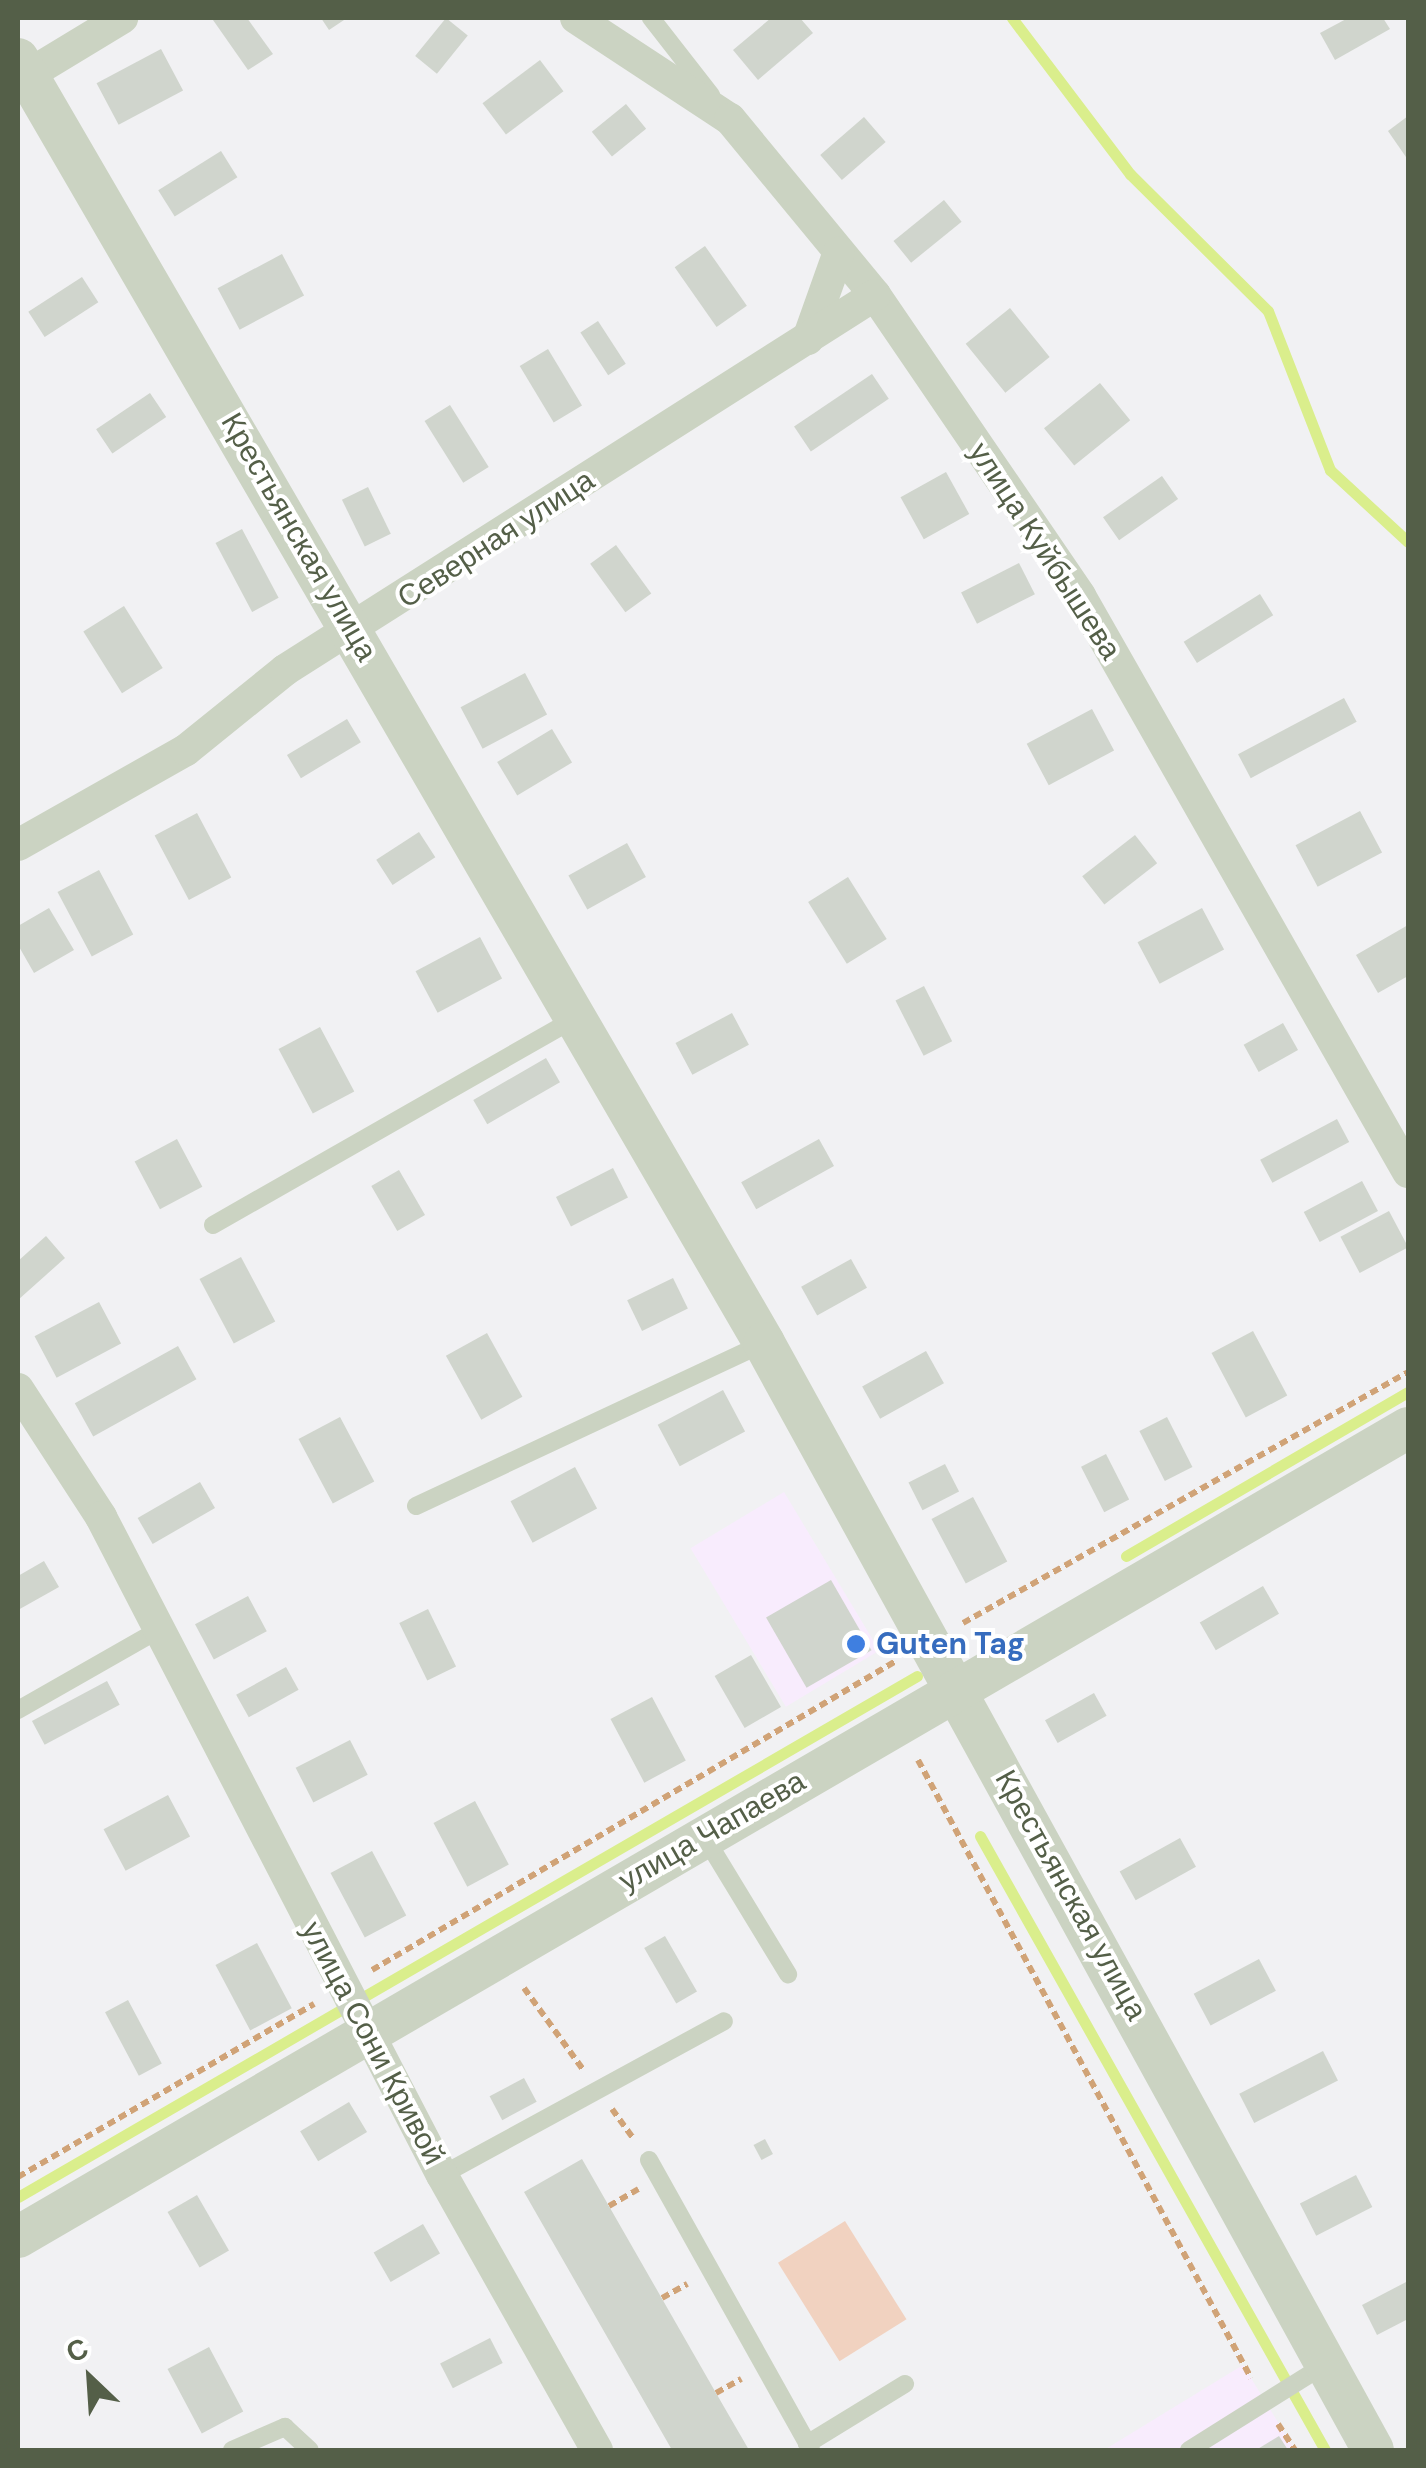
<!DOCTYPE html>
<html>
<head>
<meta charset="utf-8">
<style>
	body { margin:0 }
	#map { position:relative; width:1426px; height:2468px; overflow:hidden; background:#f1f1f3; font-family:"DM Sans",sans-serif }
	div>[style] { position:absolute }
	.commercial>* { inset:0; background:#f8ecfd; transform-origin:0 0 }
	.green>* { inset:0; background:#f1d2c0; transform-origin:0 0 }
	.stream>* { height:11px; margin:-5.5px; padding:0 5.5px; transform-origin:5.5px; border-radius:5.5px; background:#daee8c }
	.building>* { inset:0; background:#d0d5cd; transform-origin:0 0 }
	.path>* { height:6px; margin-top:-3px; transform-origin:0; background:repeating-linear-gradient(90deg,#d0a377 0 8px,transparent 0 13px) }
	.service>* { height:18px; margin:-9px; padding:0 9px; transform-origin:9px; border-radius:9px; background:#cbd3c2 }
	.minor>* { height:32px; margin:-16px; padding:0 16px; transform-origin:16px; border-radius:16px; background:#cbd3c2 }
	.tertiary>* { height:42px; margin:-21px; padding:0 21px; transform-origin:21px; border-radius:21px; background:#cbd3c2 }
	.dots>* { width:28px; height:28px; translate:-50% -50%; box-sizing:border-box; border:5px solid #fff; border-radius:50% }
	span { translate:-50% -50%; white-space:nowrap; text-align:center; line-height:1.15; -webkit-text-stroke:8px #fff; paint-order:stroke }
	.street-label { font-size:30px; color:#545f48 }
	.shop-label { font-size:30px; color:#366cbe; font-weight:700 }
	.left { translate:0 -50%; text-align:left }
	.frame { position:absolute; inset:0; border:20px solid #545f48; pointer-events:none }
	.north { position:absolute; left:40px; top:2328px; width:100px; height:100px; -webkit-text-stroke:8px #fff; paint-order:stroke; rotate:335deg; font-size:28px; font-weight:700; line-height:40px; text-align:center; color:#545f48 }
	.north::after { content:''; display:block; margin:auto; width:35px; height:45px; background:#545f48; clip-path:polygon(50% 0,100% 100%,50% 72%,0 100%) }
</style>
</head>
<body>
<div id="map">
	<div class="commercial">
		<div style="left:784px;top:1492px;width:185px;height:109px;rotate:59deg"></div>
		<div style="clip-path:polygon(1243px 2365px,1295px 2450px,1104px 2450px)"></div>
	</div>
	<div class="green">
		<div style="left:845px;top:2221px;width:116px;height:79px;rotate:58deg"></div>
	</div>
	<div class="stream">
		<div style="left:1012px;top:18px;width:196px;rotate:52.9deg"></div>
		<div style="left:1130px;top:174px;width:194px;rotate:44.8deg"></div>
		<div style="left:1268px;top:311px;width:171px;rotate:68.7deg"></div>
		<div style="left:1330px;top:470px;width:106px;rotate:42.7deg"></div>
		<div style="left:1126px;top:1556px;width:326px;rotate:-30.2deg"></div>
		<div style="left:980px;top:1836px;width:704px;rotate:60.67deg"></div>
		<div style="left:18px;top:2197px;width:1039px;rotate:-30.09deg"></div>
	</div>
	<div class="building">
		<div style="clip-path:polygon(247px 18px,273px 54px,248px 70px,213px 20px)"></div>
		<div style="clip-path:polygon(321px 18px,347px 18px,329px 30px)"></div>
		<div style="left:446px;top:18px;width:28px;height:49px;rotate:39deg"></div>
		<div style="clip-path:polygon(771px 18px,800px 18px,813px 33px,758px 80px,733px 50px)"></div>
		<div style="clip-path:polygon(1348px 18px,1383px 18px,1390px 29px,1335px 60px,1320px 33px)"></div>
		<div style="left:161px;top:49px;width:47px;height:73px;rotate:62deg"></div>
		<div style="left:540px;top:60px;width:39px;height:72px;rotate:53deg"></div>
		<div style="left:626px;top:104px;width:32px;height:44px;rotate:51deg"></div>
		<div style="clip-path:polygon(1408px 116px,1408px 160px,1388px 131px)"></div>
		<div style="left:864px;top:117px;width:33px;height:58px;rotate:49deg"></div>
		<div style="left:221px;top:151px;width:31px;height:74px;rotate:58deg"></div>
		<div style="left:944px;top:200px;width:28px;height:65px;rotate:51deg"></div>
		<div style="left:705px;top:246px;width:73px;height:37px;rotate:55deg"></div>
		<div style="left:282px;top:254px;width:47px;height:73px;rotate:62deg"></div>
		<div style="left:82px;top:277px;width:30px;height:64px;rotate:57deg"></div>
		<div style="left:1010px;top:308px;width:63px;height:57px;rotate:51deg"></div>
		<div style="left:598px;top:321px;width:51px;height:21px;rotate:57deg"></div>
		<div style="left:548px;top:349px;width:66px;height:33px;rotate:59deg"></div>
		<div style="left:872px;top:374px;width:30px;height:94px;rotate:56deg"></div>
		<div style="left:1100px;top:383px;width:48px;height:72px;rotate:51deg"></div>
		<div style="left:150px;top:393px;width:29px;height:65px;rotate:56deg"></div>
		<div style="left:450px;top:405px;width:73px;height:30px;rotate:58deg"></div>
		<div style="left:946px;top:472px;width:48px;height:52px;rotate:61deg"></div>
		<div style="left:1162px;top:476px;width:28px;height:72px;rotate:55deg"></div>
		<div style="left:368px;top:487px;width:52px;height:29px;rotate:64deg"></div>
		<div style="left:242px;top:529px;width:78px;height:30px;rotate:62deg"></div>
		<div style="left:616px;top:545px;width:60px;height:32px;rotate:54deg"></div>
		<div style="left:1019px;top:563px;width:35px;height:65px;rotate:63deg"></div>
		<div style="left:1260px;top:594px;width:25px;height:90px;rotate:58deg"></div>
		<div style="left:124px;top:606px;width:73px;height:48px;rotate:58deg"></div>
		<div style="left:525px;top:673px;width:47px;height:73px;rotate:62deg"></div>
		<div style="left:1344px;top:698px;width:27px;height:120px;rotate:62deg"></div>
		<div style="left:1092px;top:709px;width:47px;height:74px;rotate:62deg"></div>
		<div style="left:347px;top:719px;width:27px;height:70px;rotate:59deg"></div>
		<div style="left:552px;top:729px;width:39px;height:64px;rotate:59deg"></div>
		<div style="left:1360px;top:811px;width:47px;height:73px;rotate:62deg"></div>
		<div style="left:197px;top:813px;width:73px;height:48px;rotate:62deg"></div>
		<div style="left:419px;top:832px;width:30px;height:51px;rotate:57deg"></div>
		<div style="left:1135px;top:835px;width:36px;height:67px;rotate:52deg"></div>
		<div style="left:627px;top:843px;width:39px;height:67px;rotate:61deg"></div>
		<div style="left:99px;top:870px;width:73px;height:47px;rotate:62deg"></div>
		<div style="left:848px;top:877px;width:73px;height:47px;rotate:58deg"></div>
		<div style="clip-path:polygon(49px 908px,74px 950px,34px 973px,18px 945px,18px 926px)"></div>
		<div style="left:1202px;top:908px;width:47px;height:73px;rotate:62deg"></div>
		<div style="clip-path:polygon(1408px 925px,1408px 976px,1378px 993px,1356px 955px)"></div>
		<div style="left:480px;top:937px;width:47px;height:73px;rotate:62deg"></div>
		<div style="left:924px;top:986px;width:62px;height:32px;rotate:63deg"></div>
		<div style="left:732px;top:1013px;width:36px;height:64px;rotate:62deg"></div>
		<div style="left:1283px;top:1023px;width:31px;height:45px;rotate:61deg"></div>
		<div style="left:320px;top:1027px;width:73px;height:47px;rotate:62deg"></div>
		<div style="left:546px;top:1058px;width:28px;height:84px;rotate:60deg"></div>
		<div style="left:1337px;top:1119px;width:26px;height:87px;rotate:62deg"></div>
		<div style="left:177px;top:1139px;width:54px;height:48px;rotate:62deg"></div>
		<div style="left:819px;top:1139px;width:31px;height:89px;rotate:61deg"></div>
		<div style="left:613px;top:1168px;width:33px;height:64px;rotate:63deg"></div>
		<div style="left:399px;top:1170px;width:52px;height:32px;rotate:60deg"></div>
		<div style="left:1362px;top:1181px;width:34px;height:66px;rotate:62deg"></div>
		<div style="left:1389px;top:1211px;width:41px;height:55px;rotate:62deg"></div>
		<div style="clip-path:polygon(46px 1236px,65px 1258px,18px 1300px,18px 1261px)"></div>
		<div style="left:241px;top:1257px;width:73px;height:47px;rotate:62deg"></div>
		<div style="left:851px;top:1259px;width:33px;height:57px;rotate:61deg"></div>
		<div style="left:673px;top:1278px;width:34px;height:51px;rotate:64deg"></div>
		<div style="left:99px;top:1302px;width:47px;height:73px;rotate:62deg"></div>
		<div style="left:1253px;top:1331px;width:73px;height:47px;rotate:62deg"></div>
		<div style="left:487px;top:1333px;width:73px;height:47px;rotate:61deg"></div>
		<div style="left:178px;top:1346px;width:38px;height:118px;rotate:61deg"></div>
		<div style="left:926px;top:1351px;width:37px;height:73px;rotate:61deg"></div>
		<div style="left:723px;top:1390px;width:47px;height:74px;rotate:62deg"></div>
		<div style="left:340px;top:1417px;width:73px;height:47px;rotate:62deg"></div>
		<div style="left:1167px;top:1417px;width:56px;height:31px;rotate:63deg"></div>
		<div style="left:1106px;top:1454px;width:51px;height:28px;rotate:63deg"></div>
		<div style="left:945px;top:1464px;width:31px;height:41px;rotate:63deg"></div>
		<div style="left:575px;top:1467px;width:47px;height:73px;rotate:62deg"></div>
		<div style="left:200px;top:1482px;width:30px;height:72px;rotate:60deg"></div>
		<div style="left:973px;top:1497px;width:73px;height:47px;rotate:62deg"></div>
		<div style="clip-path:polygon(44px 1561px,59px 1587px,18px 1610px,18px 1576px)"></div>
		<div style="left:831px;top:1580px;width:81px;height:75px;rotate:60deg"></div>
		<div style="left:1263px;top:1586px;width:32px;height:73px;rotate:60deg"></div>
		<div style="left:248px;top:1596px;width:40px;height:60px;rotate:62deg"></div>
		<div style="left:428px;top:1609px;width:64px;height:32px;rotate:64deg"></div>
		<div style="left:751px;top:1655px;width:60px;height:42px;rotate:60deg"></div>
		<div style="left:286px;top:1667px;width:26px;height:57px;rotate:61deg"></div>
		<div style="left:107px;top:1681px;width:27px;height:85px;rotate:62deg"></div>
		<div style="left:1094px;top:1693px;width:26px;height:56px;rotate:61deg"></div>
		<div style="left:652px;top:1697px;width:72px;height:47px;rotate:62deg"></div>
		<div style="left:350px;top:1740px;width:39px;height:61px;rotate:63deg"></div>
		<div style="left:168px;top:1795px;width:47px;height:73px;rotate:62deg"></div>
		<div style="left:475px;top:1801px;width:72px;height:47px;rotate:62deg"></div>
		<div style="left:1180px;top:1838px;width:33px;height:69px;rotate:61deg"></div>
		<div style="left:372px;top:1851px;width:73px;height:47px;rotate:62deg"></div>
		<div style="left:665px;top:1936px;width:64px;height:24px;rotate:60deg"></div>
		<div style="left:257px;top:1943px;width:74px;height:47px;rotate:62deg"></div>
		<div style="left:1259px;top:1959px;width:36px;height:74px;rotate:62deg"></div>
		<div style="left:128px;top:2000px;width:72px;height:26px;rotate:62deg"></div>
		<div style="left:1323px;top:2051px;width:33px;height:94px;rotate:63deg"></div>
		<div style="left:524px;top:2078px;width:27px;height:39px;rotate:62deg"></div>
		<div style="left:349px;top:2102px;width:35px;height:57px;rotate:59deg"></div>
		<div style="left:765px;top:2139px;width:17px;height:13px;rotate:62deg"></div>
		<div style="clip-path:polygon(582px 2159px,716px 2393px,749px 2450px,672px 2450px,524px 2192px)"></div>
		<div style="left:1356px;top:2175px;width:36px;height:63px;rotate:63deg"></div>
		<div style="left:197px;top:2195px;width:64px;height:34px;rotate:60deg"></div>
		<div style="left:423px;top:2224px;width:34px;height:57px;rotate:60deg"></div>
		<div style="clip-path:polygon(1408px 2281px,1408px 2319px,1377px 2335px,1362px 2305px)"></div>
		<div style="left:490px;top:2338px;width:28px;height:56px;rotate:63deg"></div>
		<div style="left:209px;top:2347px;width:73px;height:47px;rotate:62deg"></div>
		<div style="clip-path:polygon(1279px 2436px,1288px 2450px,1256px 2450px)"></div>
	</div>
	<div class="path">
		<div style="left:963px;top:1623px;width:511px;rotate:-29.42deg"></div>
		<div style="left:918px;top:1760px;width:702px;rotate:61.68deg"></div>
		<div style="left:372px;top:1970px;width:608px;rotate:-30.53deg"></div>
		<div style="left:524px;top:1988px;width:102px;rotate:54.1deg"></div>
		<div style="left:612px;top:2109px;width:37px;rotate:54deg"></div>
		<div style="left:18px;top:2177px;width:343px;rotate:-30.3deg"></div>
		<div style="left:609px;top:2206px;width:34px;rotate:-30deg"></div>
		<div style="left:662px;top:2298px;width:29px;rotate:-29deg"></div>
		<div style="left:716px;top:2393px;width:29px;rotate:-29deg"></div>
		<div style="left:1278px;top:2424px;width:31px;rotate:57deg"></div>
	</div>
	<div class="service">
		<div style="left:651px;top:18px;width:98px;rotate:52.1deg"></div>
		<div style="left:213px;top:1225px;width:420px;rotate:-29.7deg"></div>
		<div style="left:416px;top:1506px;width:384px;rotate:-25.1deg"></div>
		<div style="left:18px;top:1710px;width:158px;rotate:-29.7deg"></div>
		<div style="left:704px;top:1836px;width:162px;rotate:58.7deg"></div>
		<div style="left:649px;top:2160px;width:332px;rotate:60.8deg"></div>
		<div style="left:442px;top:2175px;width:321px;rotate:-28.6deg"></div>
		<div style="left:807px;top:2444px;width:115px;rotate:-31.5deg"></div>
		<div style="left:232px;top:2450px;width:58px;rotate:-23.5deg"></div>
		<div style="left:285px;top:2427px;width:34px;rotate:43deg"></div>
		<div style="left:1189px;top:2450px;width:162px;rotate:-32.1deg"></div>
	</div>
	<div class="minor">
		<div style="left:576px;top:18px;width:184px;rotate:33.3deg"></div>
		<div style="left:730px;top:119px;width:228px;rotate:50.5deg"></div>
		<div style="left:875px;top:295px;width:364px;rotate:55.7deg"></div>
		<div style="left:1080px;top:596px;width:663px;rotate:60.34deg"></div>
		<div style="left:18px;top:81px;width:122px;rotate:-31.2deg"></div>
		<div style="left:808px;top:339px;width:92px;rotate:-70.4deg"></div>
		<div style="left:18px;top:845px;width:193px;rotate:-29.5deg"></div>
		<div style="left:186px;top:750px;width:127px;rotate:-38.9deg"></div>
		<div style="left:285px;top:670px;width:699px;rotate:-32.44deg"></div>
		<div style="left:18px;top:1389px;width:153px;rotate:57deg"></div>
		<div style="left:101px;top:1517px;width:741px;rotate:62.61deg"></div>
		<div style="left:442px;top:2175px;width:316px;rotate:60.6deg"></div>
	</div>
	<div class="tertiary">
		<div style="left:18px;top:59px;width:1485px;rotate:59.84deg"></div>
		<div style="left:764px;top:1343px;width:1263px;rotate:61.18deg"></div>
		<div style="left:18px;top:2237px;width:1608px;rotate:-30.2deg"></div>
	</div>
	<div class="dots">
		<div style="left:856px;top:1644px;background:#3f7fe0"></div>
	</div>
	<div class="street-label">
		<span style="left:299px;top:537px;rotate:60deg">Крестьянская улица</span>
		<span style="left:496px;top:539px;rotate:-33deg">Северная улица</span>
		<span style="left:1045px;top:551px;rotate:57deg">улица Куйбышева</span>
		<span style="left:712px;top:1831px;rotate:-30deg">улица Чапаева</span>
		<span style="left:1071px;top:1895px;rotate:61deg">Крестьянская улица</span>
		<span style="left:373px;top:2043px;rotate:62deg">улица Сони Кривой</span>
	</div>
	<div class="shop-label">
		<span class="left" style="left:876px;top:1644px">Guten Tag</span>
	</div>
	<div class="frame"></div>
	<div class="north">С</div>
</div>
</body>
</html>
